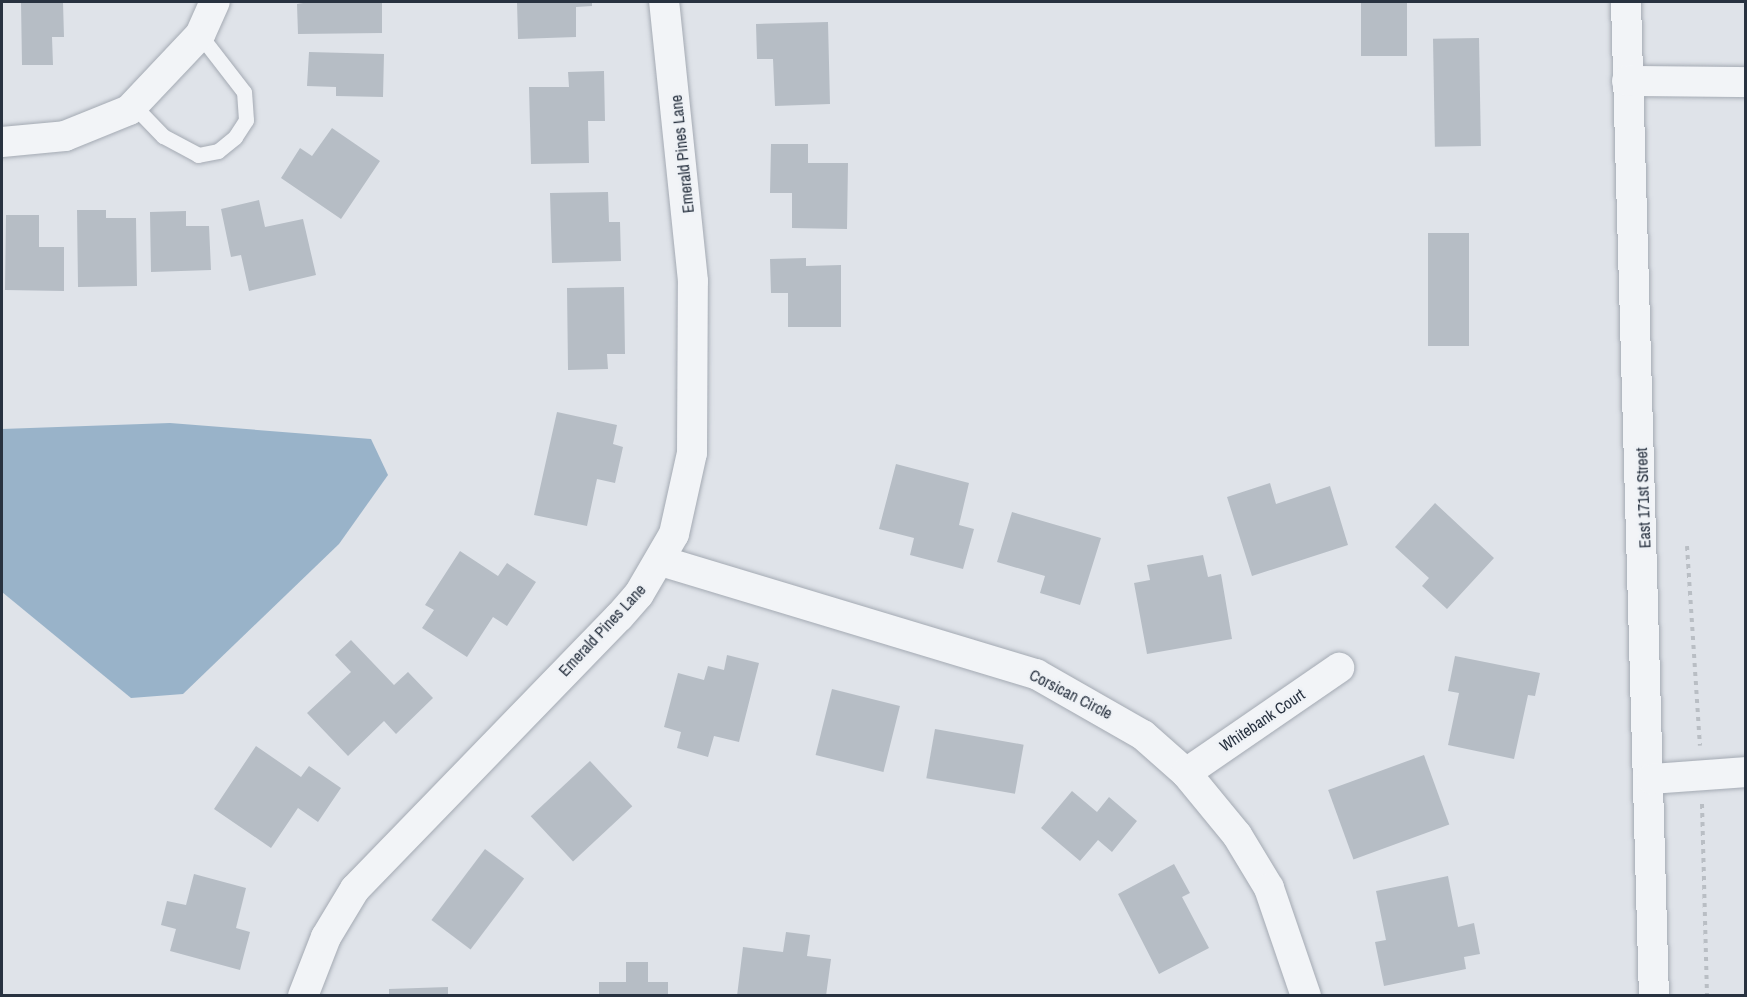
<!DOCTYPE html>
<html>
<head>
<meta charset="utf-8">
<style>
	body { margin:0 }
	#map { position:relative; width:1747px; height:997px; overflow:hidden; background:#dfe3e9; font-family:"Archivo Narrow",sans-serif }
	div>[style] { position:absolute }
	.water>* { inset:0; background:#99b3c9 }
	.building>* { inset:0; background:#b6bdc5; transform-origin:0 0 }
	.path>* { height:4px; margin-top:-2px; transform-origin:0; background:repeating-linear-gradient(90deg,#b9bec4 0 4.5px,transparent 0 9px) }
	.roads { filter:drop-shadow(0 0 2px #a4aab3) drop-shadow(0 0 2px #a4aab3) }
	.lane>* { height:15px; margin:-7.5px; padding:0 7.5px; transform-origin:7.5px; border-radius:7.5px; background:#f2f4f7 }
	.street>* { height:30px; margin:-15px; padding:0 15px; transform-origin:15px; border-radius:15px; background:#f2f4f7 }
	span { translate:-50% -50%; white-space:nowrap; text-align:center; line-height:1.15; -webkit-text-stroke:5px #eff2f6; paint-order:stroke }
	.street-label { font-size:16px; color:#283240 }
	.frame { position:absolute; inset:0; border:3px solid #283240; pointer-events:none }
</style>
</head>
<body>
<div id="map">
	<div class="water">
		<div style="clip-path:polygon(170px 423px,371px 439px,388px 475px,339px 544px,183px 694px,131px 698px,2px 592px,2px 429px)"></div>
	</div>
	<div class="building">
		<div style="clip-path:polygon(21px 2px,63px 2px,64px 37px,52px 37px,53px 65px,22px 65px)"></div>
		<div style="clip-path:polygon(309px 2px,382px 2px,382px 33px,298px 34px,297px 4px)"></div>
		<div style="clip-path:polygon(517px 2px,592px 2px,592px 6px,576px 7px,576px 37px,518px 39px)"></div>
		<div style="left:1361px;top:2px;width:46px;height:54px"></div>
		<div style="clip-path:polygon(828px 22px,830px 104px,775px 106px,773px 59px,757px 59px,756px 24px)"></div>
		<div style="left:1479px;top:38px;width:108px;height:46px;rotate:89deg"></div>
		<div style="clip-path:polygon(309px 52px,384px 54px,383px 97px,336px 96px,336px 87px,307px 86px)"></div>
		<div style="clip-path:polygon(604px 71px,605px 121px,588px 121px,589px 163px,531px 164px,529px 87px,569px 87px,568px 72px)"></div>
		<div style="clip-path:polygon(332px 128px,380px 161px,341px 219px,281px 178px,300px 148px,312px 156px)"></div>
		<div style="clip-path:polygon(771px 144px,808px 144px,808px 163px,848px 163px,847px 229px,792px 228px,792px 193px,770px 193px)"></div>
		<div style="clip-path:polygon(608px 192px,609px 222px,620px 222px,621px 261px,552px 263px,550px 193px)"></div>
		<div style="clip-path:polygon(259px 200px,265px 227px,303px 219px,316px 275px,249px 291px,241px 255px,231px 257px,221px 209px)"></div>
		<div style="clip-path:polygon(77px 210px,106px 210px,106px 218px,136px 218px,137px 286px,78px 287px)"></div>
		<div style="clip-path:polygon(186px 211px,186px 226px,209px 226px,211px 270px,151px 272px,150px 212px)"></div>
		<div style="clip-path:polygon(6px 215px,39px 215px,39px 247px,64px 247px,64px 291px,5px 290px)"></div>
		<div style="left:1428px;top:233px;width:41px;height:113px"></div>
		<div style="clip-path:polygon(806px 258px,806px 266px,841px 265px,841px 327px,788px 327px,788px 293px,771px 293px,770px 259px)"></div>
		<div style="clip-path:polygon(624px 287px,625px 354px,607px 354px,608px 369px,568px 370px,567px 288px)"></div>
		<div style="clip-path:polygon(557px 412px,617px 425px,613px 444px,623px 447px,615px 483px,597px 479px,587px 526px,534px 515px)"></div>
		<div style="clip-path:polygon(896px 464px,969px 483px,959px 525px,974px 529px,963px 569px,910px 555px,914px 538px,879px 529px)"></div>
		<div style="clip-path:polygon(1270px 483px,1276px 504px,1330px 486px,1348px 545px,1252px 576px,1227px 497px)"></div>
		<div style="clip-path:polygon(1435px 503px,1494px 558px,1447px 609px,1422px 586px,1429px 578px,1395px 547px)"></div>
		<div style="clip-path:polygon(1012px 512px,1101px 538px,1080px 605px,1040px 593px,1045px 576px,997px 562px)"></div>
		<div style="clip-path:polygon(460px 551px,498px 576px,507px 563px,536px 582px,507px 626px,493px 617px,467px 657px,422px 628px,434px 610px,425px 605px)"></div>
		<div style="clip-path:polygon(1203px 555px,1208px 577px,1221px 574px,1232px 639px,1147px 654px,1134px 583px,1150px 580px,1147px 565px)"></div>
		<div style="clip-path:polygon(351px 640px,394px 685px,408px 672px,433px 698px,396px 734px,384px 721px,348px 756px,307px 713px,351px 672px,335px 655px)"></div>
		<div style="clip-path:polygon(727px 655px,759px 663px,739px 742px,714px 736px,708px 757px,677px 748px,681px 732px,664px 727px,678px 673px,704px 680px,708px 666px,724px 670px)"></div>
		<div style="clip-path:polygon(1455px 656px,1540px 673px,1535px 696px,1528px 695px,1514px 759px,1448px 745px,1459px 693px,1448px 691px)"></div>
		<div style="left:832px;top:689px;width:70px;height:68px;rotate:14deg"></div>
		<div style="left:935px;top:729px;width:90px;height:50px;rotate:10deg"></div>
		<div style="clip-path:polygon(256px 746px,301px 777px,309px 766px,341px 788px,318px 822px,298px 808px,271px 848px,214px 809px)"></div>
		<div style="left:1424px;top:755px;width:74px;height:102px;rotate:70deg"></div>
		<div style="left:590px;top:761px;width:62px;height:81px;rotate:47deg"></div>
		<div style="clip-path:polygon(1072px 791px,1097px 812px,1109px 797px,1137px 821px,1112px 852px,1098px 840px,1080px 861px,1041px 828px)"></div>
		<div style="left:485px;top:849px;width:49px;height:89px;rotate:37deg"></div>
		<div style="clip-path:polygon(1174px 864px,1190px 893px,1182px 897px,1209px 948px,1159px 974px,1118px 894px)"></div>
		<div style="clip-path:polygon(194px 874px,246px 888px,236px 928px,250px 932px,240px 970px,170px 951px,176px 929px,161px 925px,167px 901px,186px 905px)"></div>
		<div style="clip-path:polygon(1448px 876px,1458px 927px,1474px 923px,1480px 954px,1464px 957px,1466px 969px,1384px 986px,1375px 942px,1386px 940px,1376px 891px)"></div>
		<div style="clip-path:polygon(786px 932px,810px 935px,807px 956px,831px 959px,826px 996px,737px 996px,743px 947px,783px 952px)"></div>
		<div style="clip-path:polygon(626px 962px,648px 962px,648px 982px,668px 982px,668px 996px,599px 996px,599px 982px,626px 982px)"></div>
		<div style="clip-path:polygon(448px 987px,448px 996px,389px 996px,389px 989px)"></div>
	</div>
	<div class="path">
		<div style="left:1687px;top:546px;width:200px;rotate:86.3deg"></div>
		<div style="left:1702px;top:804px;width:192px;rotate:88.5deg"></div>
	</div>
	<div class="roads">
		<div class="lane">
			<div style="left:134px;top:106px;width:42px;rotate:46deg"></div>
			<div style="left:163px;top:136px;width:40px;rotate:28deg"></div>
			<div style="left:198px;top:155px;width:20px;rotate:-11deg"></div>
			<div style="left:218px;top:151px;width:22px;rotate:-39deg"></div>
			<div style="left:235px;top:137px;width:20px;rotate:-57deg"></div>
			<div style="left:246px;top:120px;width:28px;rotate:-94deg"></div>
			<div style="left:244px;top:92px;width:72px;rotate:-127.7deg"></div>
		</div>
		<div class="street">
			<div style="left:1626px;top:2px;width:994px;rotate:88.39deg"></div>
			<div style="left:1627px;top:81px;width:119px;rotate:0.5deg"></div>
			<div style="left:2px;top:142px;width:63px;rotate:-5.4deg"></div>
			<div style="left:65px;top:136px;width:69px;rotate:-22.1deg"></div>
			<div style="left:129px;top:110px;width:103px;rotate:-46.6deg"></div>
			<div style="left:200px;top:35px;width:36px;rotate:-66deg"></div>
			<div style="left:661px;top:561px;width:392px;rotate:16.8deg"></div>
			<div style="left:1036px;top:674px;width:123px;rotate:29.7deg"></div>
			<div style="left:1143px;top:735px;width:57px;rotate:41.5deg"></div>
			<div style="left:1186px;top:773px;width:80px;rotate:50.6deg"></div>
			<div style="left:1237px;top:835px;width:62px;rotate:58.9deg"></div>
			<div style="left:1269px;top:888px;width:114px;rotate:71.1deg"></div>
			<div style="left:1186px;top:773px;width:186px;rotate:-34.5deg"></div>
			<div style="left:1651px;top:779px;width:95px;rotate:-4.2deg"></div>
			<div style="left:303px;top:996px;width:63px;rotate:-68.7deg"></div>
			<div style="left:326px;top:937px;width:56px;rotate:-58.9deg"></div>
			<div style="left:355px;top:889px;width:379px;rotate:-45.9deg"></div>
			<div style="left:619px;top:617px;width:30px;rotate:-49deg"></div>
			<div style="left:639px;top:594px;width:69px;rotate:-59.7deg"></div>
			<div style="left:674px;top:534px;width:83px;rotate:-77.5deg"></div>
			<div style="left:692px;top:453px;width:172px;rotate:-89.7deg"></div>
			<div style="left:693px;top:281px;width:281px;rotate:-95.9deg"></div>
		</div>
	</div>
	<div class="street-label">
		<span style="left:682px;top:154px;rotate:-96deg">Emerald Pines Lane</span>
		<span style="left:1643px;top:498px;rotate:-92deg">East 171st Street</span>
		<span style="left:602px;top:630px;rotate:-47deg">Emerald Pines Lane</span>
		<span style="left:1071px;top:694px;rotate:27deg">Corsican Circle</span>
		<span style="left:1262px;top:720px;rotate:-34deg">Whitebank Court</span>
	</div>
	<div class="frame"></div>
</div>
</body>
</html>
